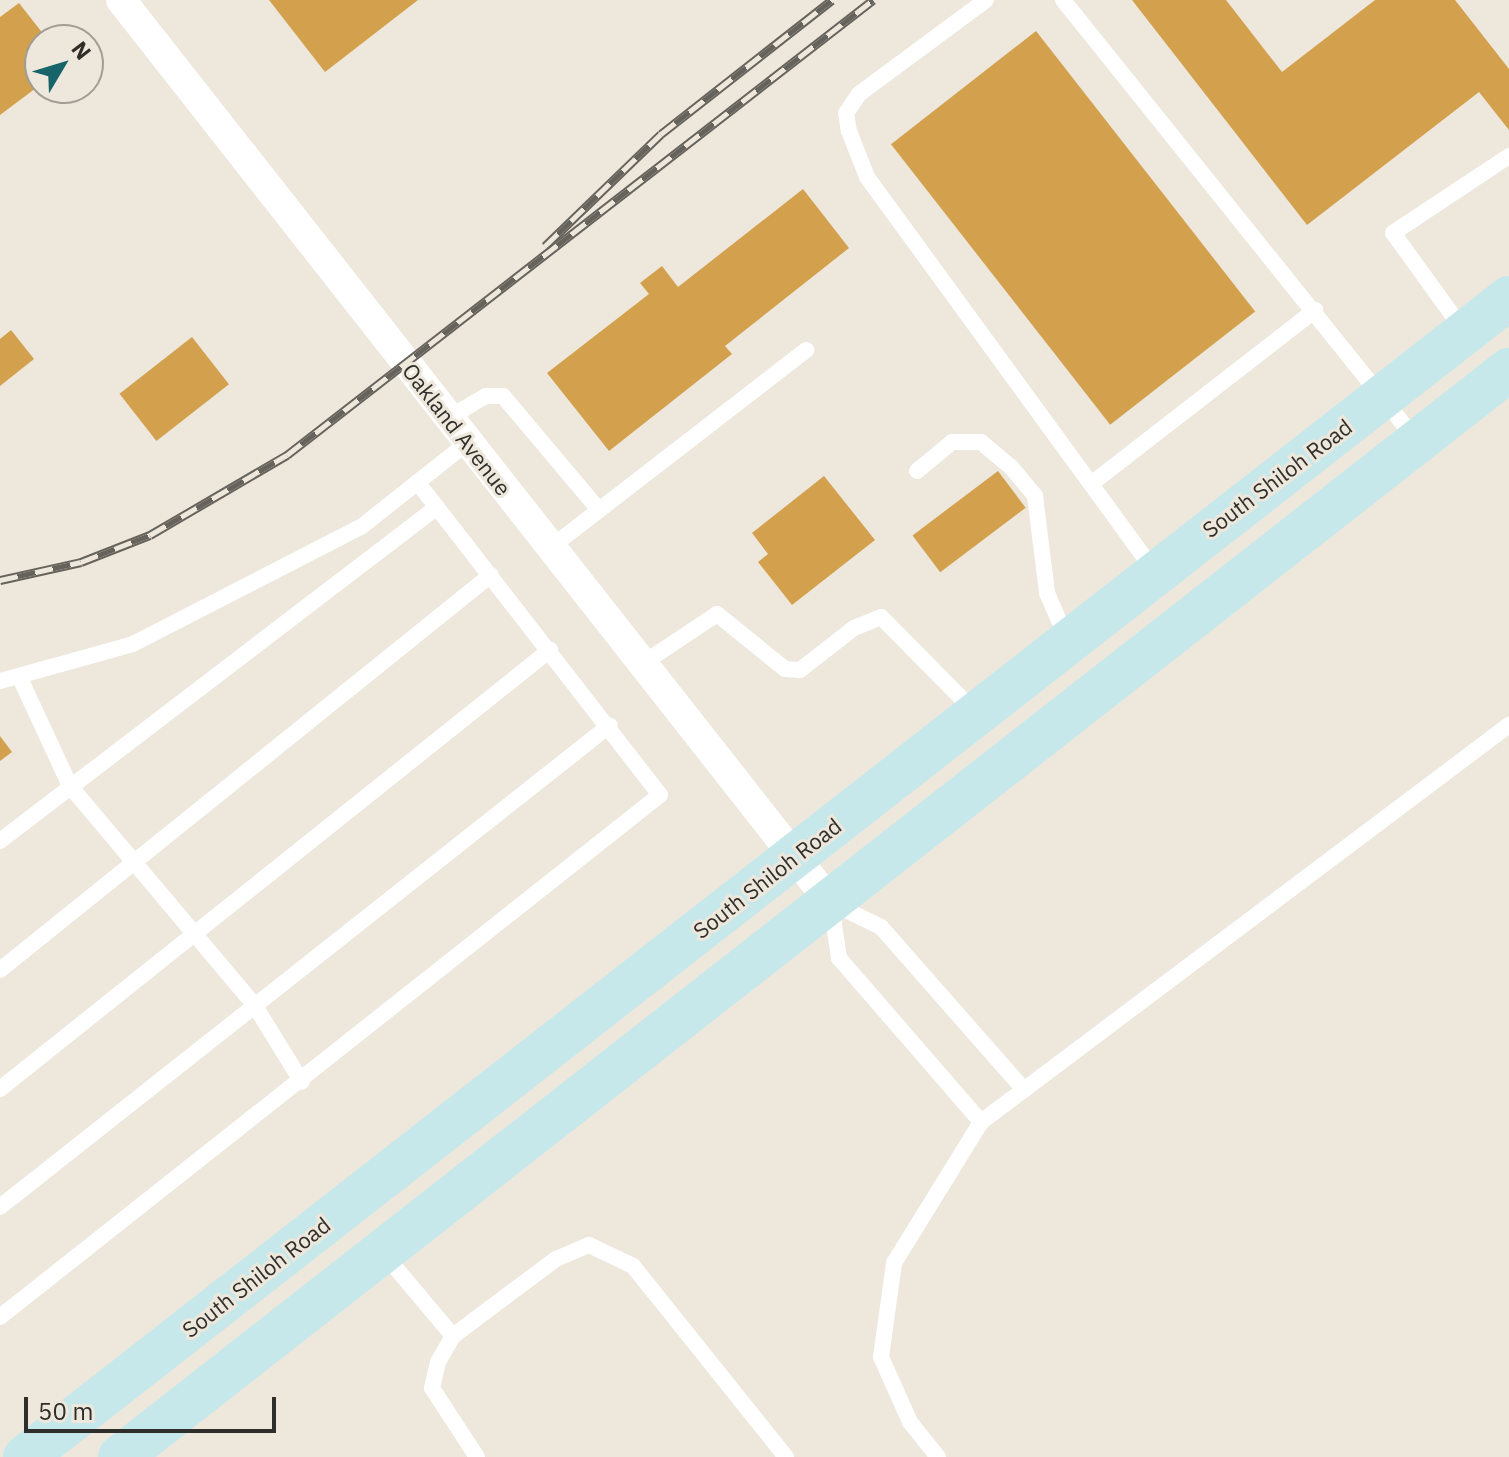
<!DOCTYPE html>
<html>
<head>
<meta charset="utf-8">
<style>
	body { margin:0 }
	#map { position:relative; width:1509px; height:1457px; overflow:hidden; background:#ede7dc; font-family:"IBM Plex Sans",sans-serif }
	div>[style] { position:absolute }
	.building>* { inset:0; background:#d3a14e; transform-origin:0 0 }
	.service>* { height:16px; margin:-8px; padding:0 8px; transform-origin:8px; border-radius:8px; background:#fff }
	.minor>* { height:30px; margin:-15px; padding:0 15px; transform-origin:15px; border-radius:15px; background:#fff }
	.secondary>* { height:44px; margin:-22px; padding:0 22px; transform-origin:22px; border-radius:22px; background:#c7e8eb }
	.rail>* { height:9px; margin-top:-4.5px; transform-origin:0; background:repeating-linear-gradient(90deg,#ede7dc 0 18px,#66635d 0 36px); box-sizing:border-box; border-block:2px solid #66635d }
	span { translate:-50% -50%; white-space:nowrap; text-align:center; line-height:1.15; -webkit-text-stroke:6px #ede7dc; paint-order:stroke }
	.street-label { font-size:22px; color:#302e2a }
	.north { position:absolute; left:24px; top:24px; width:80px; height:80px; box-sizing:border-box; background:#ede7dc; border:2px solid #a19d95; border-radius:50%; rotate:52deg; font-size:22px; font-weight:700; line-height:32px; text-align:center; color:#302e2a }
	.north::after { content:''; display:block; margin:auto; width:28px; height:36px; background:#17656b; clip-path:polygon(50% 0,100% 100%,50% 72%,0 100%) }
	.scale { position:absolute; left:24px; top:1397px; width:252px; height:36px; box-sizing:border-box; border:4px solid #302e2a; border-top:0; padding-left:10px; font-size:24px; line-height:28px; white-space:nowrap; color:#302e2a; -webkit-text-stroke:6px #ede7dc; paint-order:stroke }
</style>
</head>
<body>
<div id="map">
	<div class="building">
		<div style="clip-path:polygon(269px 0,418px 0,325px 72px)"></div>
		<div style="clip-path:polygon(1132px 0,1226px 0,1282px 72px,1375px 0,1455px 0,1509px 69px,1509px 130px,1479px 92px,1307px 225px)"></div>
		<div style="clip-path:polygon(19px 3px,48px 40px,40px 40px,40px 85px,0 115px,0 17px)"></div>
		<div style="left:1036px;top:31px;width:356px;height:184px;rotate:52deg"></div>
		<div style="clip-path:polygon(803px 189px,849px 248px,725px 346px,732px 354px,609px 451px,547px 373px,649px 294px,640px 283px,662px 266px,678px 287px)"></div>
		<div style="clip-path:polygon(11px 330px,34px 359px,0 386px,0 339px)"></div>
		<div style="left:192px;top:337px;width:60px;height:92px;rotate:52deg"></div>
		<div style="left:998px;top:471px;width:46px;height:107px;rotate:53deg"></div>
		<div style="clip-path:polygon(824px 476px,875px 540px,792px 605px,758px 562px,768px 554px,752px 533px)"></div>
		<div style="clip-path:polygon(0 736px,12px 752px,0 761px)"></div>
	</div>
	<div class="service">
		<div style="left:986px;top:0;width:158px;rotate:143.5deg"></div>
		<div style="left:859px;top:94px;width:23px;rotate:124deg"></div>
		<div style="left:846px;top:113px;width:18px;rotate:81deg"></div>
		<div style="left:849px;top:131px;width:49px;rotate:68.6deg"></div>
		<div style="left:867px;top:177px;width:487px;rotate:53.9deg"></div>
		<div style="left:1063px;top:0;width:566px;rotate:51.25deg"></div>
		<div style="left:1464px;top:331px;width:121px;rotate:-125.9deg"></div>
		<div style="left:1393px;top:233px;width:139px;rotate:-33.6deg"></div>
		<div style="left:448px;top:418px;width:44px;rotate:-30.1deg"></div>
		<div style="left:486px;top:396px;width:17px"></div>
		<div style="left:503px;top:396px;width:149px;rotate:49.9deg"></div>
		<div style="left:917px;top:471px;width:45px;rotate:-39.6deg"></div>
		<div style="left:952px;top:442px;width:29px"></div>
		<div style="left:981px;top:442px;width:39px;rotate:40deg"></div>
		<div style="left:1011px;top:467px;width:38px;rotate:50deg"></div>
		<div style="left:1035px;top:496px;width:98px;rotate:82.9deg"></div>
		<div style="left:1047px;top:593px;width:50px;rotate:66.5deg"></div>
		<div style="left:1091px;top:484px;width:284px;rotate:-37.8deg"></div>
		<div style="left:550px;top:548px;width:324px;rotate:-37.7deg"></div>
		<div style="left:642px;top:664px;width:90px;rotate:-33.7deg"></div>
		<div style="left:717px;top:614px;width:87px;rotate:39deg"></div>
		<div style="left:785px;top:669px;width:15px;rotate:4deg"></div>
		<div style="left:800px;top:670px;width:68px;rotate:-37.9deg"></div>
		<div style="left:854px;top:628px;width:29px;rotate:-22deg"></div>
		<div style="left:881px;top:617px;width:134px;rotate:45.3deg"></div>
		<div style="left:19px;top:676px;width:121px;rotate:65.1deg"></div>
		<div style="left:70px;top:786px;width:287px;rotate:49.9deg"></div>
		<div style="left:255px;top:1006px;width:89px;rotate:58.3deg"></div>
		<div style="left:0;top:681px;width:138px;rotate:-15.5deg"></div>
		<div style="left:133px;top:644px;width:256px;rotate:-27.2deg"></div>
		<div style="left:361px;top:527px;width:135px;rotate:-38.4deg"></div>
		<div style="left:0;top:841px;width:550px;rotate:-37.39deg"></div>
		<div style="left:832px;top:903px;width:55px;rotate:26.1deg"></div>
		<div style="left:881px;top:927px;width:217px;rotate:48.7deg"></div>
		<div style="left:831px;top:904px;width:55px;rotate:81.6deg"></div>
		<div style="left:839px;top:958px;width:217px;rotate:49.1deg"></div>
		<div style="left:0;top:970px;width:630px;rotate:-38.82deg"></div>
		<div style="left:0;top:1089px;width:704px;rotate:-38.6deg"></div>
		<div style="left:0;top:1207px;width:777px;rotate:-38.31deg"></div>
		<div style="left:384px;top:1254px;width:107px;rotate:49.9deg"></div>
		<div style="left:0;top:1317px;width:841px;rotate:-38.34deg"></div>
		<div style="left:660px;top:795px;width:396px;rotate:-127.8deg"></div>
		<div style="left:477px;top:1457px;width:82px;rotate:-123.1deg"></div>
		<div style="left:432px;top:1388px;width:27px;rotate:-77deg"></div>
		<div style="left:438px;top:1362px;width:30px;rotate:-60deg"></div>
		<div style="left:453px;top:1336px;width:129px;rotate:-36.8deg"></div>
		<div style="left:556px;top:1259px;width:36px;rotate:-23deg"></div>
		<div style="left:589px;top:1245px;width:49px;rotate:25.5deg"></div>
		<div style="left:633px;top:1266px;width:245px;rotate:51.3deg"></div>
		<div style="left:938px;top:1457px;width:45px;rotate:-128.7deg"></div>
		<div style="left:910px;top:1422px;width:71px;rotate:-114deg"></div>
		<div style="left:881px;top:1357px;width:95px;rotate:-82.1deg"></div>
		<div style="left:894px;top:1263px;width:166px;rotate:-58.3deg"></div>
		<div style="left:981px;top:1122px;width:661px;rotate:-36.94deg"></div>
	</div>
	<div class="minor">
		<div style="left:121px;top:0;width:1149px;rotate:51.82deg"></div>
	</div>
	<div class="secondary">
		<div style="left:25px;top:1457px;width:1883px;rotate:-37.99deg"></div>
		<div style="left:120px;top:1457px;width:1764px;rotate:-38.05deg"></div>
	</div>
	<div class="rail">
		<div style="left:545px;top:246px;width:161px;rotate:-44deg"></div>
		<div style="left:661px;top:134px;width:217px;rotate:-38.1deg"></div>
		<div style="left:0;top:580px;width:83px;rotate:-12.5deg"></div>
		<div style="left:81px;top:562px;width:74px;rotate:-21.4deg"></div>
		<div style="left:150px;top:535px;width:159px;rotate:-30.3deg"></div>
		<div style="left:287px;top:455px;width:742px;rotate:-37.83deg"></div>
	</div>
	<div class="street-label">
		<span style="left:457px;top:429px;rotate:52deg">Oakland Avenue</span>
		<span style="left:1277px;top:478px;rotate:-37deg">South Shiloh Road</span>
		<span style="left:767px;top:878px;rotate:-38deg">South Shiloh Road</span>
		<span style="left:256px;top:1277px;rotate:-38deg">South Shiloh Road</span>
	</div>
	<div class="north">N</div>
	<div class="scale">50 m</div>
</div>
</body>
</html>
